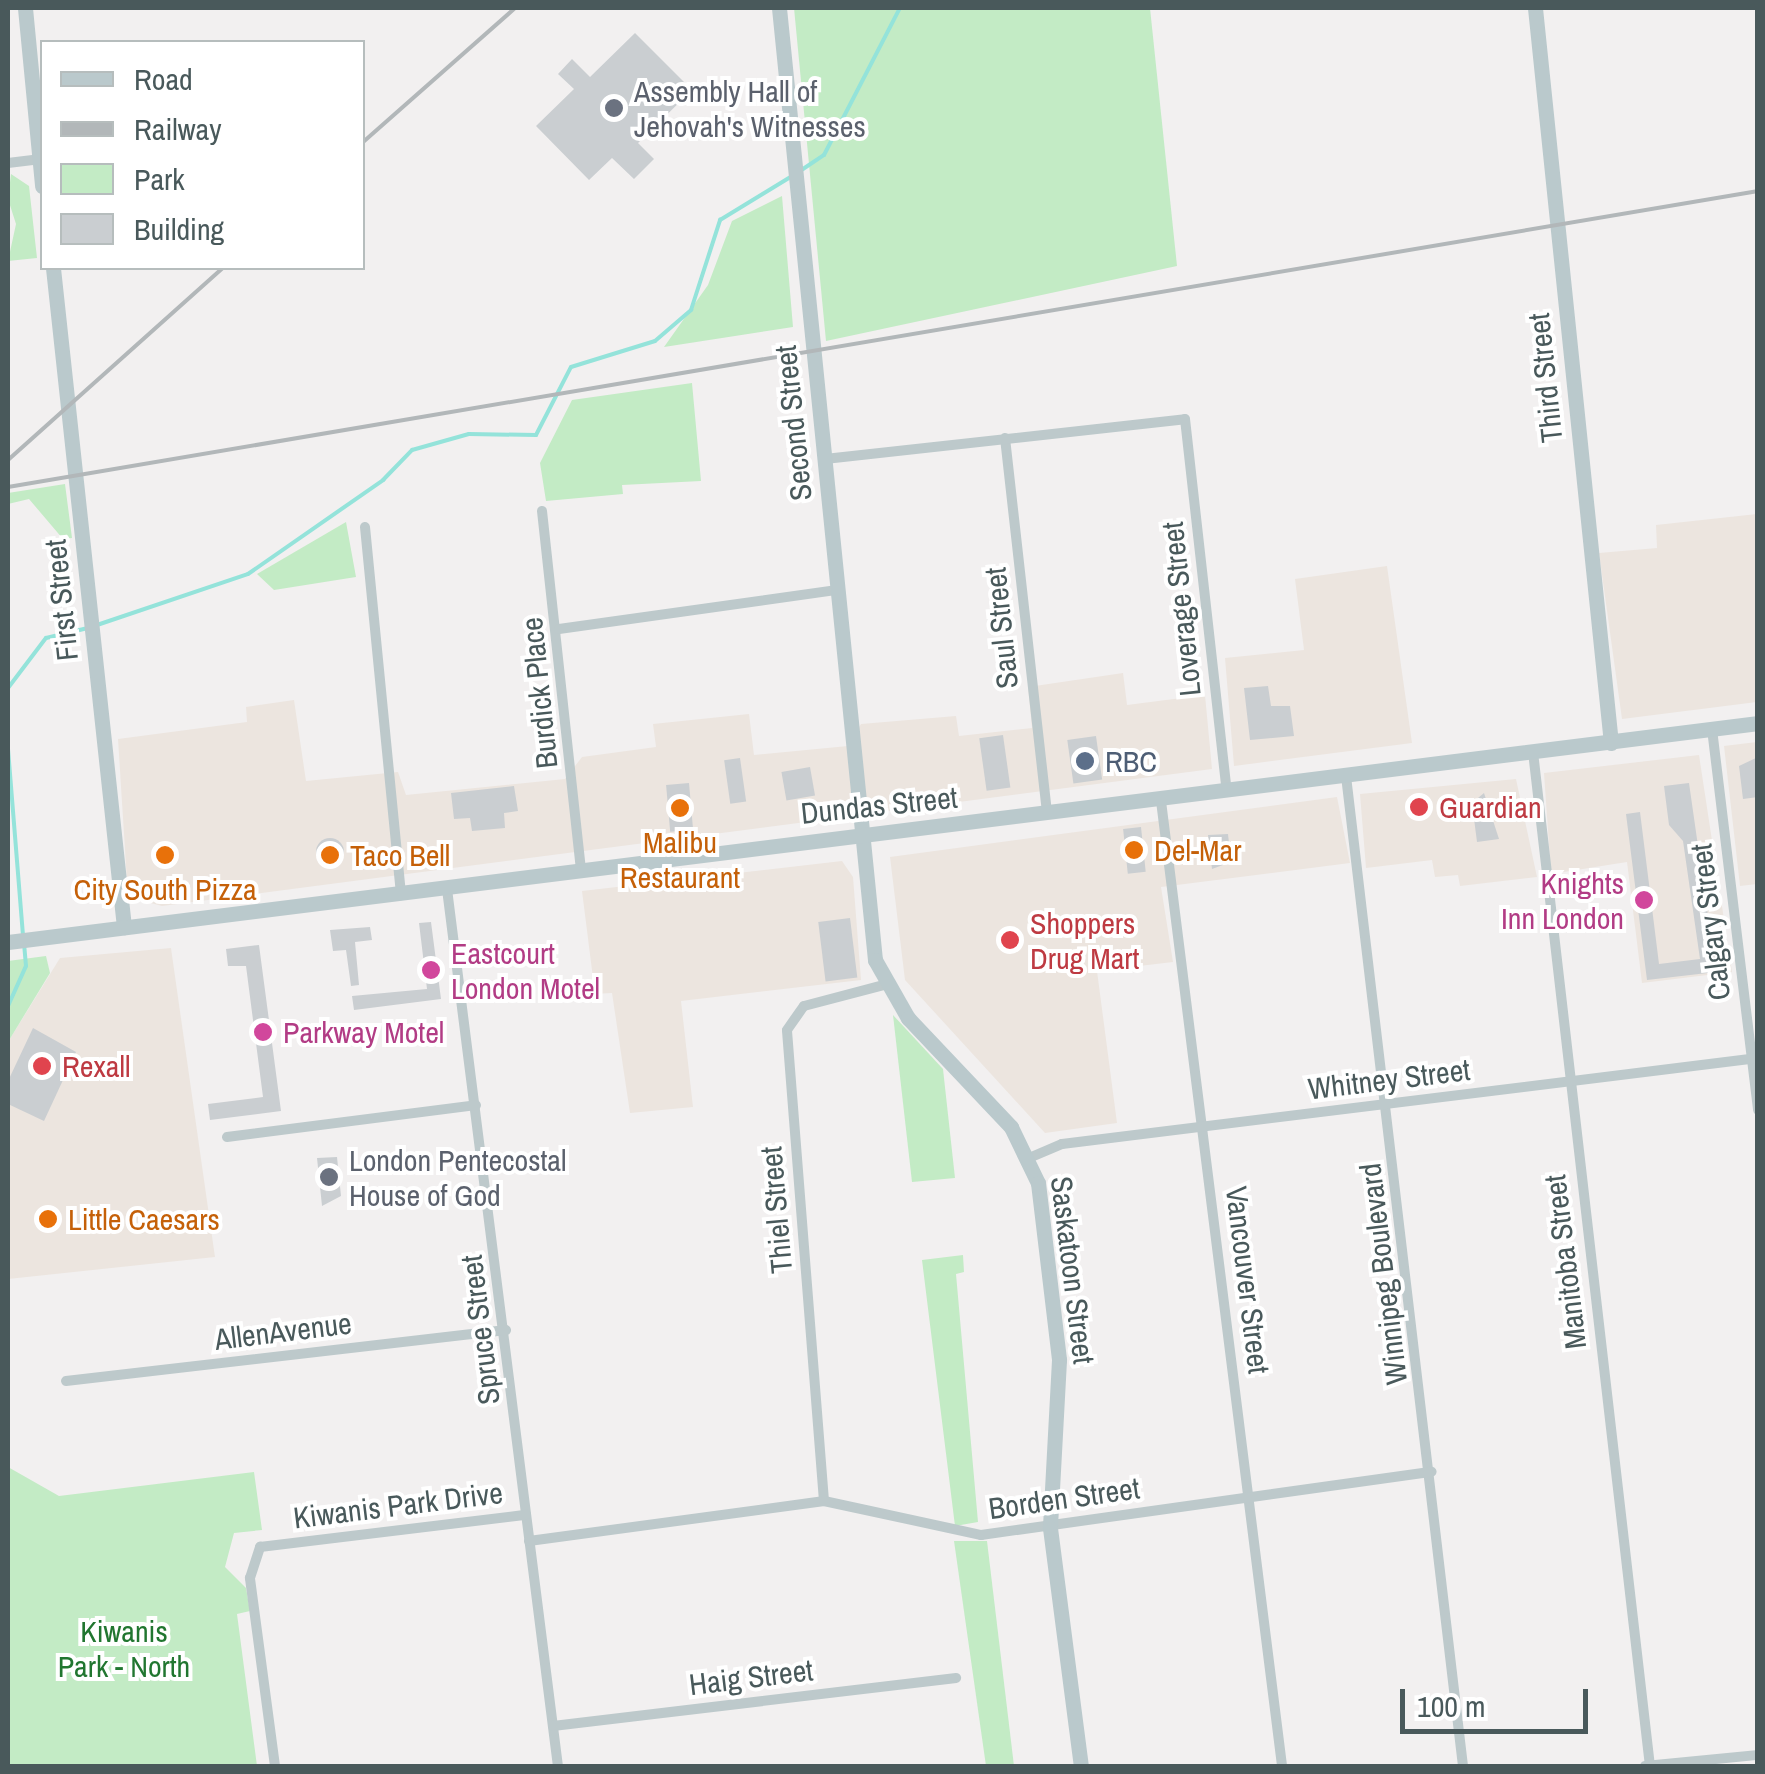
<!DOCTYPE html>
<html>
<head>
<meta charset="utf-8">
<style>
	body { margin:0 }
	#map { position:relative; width:1765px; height:1774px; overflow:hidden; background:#f2f0f0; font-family:"Archivo Narrow",sans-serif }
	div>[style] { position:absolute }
	.commercial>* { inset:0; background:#ece5df }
	.green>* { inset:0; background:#c3ebc5 }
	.stream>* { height:4px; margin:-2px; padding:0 2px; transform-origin:2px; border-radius:2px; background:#94e3da }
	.building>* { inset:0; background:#caced1; transform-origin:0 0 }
	.round { border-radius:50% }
	.street>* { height:10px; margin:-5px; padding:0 5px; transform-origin:5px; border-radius:5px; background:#bdc9cb }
	.secondary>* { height:15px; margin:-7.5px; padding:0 7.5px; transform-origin:7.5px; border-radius:7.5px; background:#bac9cc }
	.rail>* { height:4px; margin:-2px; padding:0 2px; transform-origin:2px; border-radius:2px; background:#b2b7b9 }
	.dots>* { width:28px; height:28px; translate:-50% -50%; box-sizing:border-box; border:5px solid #fff; border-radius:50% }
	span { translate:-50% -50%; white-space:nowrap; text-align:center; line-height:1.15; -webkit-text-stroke:8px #fff; paint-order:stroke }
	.worship-label { font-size:30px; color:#5b616d }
	.left { translate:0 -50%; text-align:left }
	.street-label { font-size:30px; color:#49595b }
	.service-label { font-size:30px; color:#4e5e75 }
	.health-label { font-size:30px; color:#be3a42 }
	.food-label { font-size:30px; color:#c56008 }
	.hotel-label { font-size:30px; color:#b23c85 }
	.right { translate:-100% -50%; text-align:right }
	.park-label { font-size:30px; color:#217630 }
	.frame { position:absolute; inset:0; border:10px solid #49595b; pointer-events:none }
	.legend { position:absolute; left:40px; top:40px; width:325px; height:230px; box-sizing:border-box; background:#fff; border:2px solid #b6bdbd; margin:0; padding:12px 18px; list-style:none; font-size:30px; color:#49595b }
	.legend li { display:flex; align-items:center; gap:20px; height:50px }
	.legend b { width:50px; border:2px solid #b6bdbd }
	.scale { position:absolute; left:1400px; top:1689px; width:188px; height:45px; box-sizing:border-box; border:5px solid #49595b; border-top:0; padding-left:12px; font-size:30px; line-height:35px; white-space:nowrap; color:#49595b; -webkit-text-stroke:8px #fff; paint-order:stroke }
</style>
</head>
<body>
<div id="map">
	<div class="commercial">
		<div style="clip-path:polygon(1757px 514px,1757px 702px,1622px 719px,1599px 553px,1657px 548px,1656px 525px)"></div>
		<div style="clip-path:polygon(1387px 566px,1412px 743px,1234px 766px,1225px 658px,1304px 650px,1295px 579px)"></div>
		<div style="clip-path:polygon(1123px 673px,1127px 705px,1205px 695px,1212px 769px,162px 906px,128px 897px,118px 739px,247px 722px,246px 707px,294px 700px,306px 781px,398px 772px,406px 795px,565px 779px,582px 757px,656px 747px,653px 724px,749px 714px,754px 755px,848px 746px,861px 724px,956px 716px,959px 736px,1032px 728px,1028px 687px)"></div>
		<div style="clip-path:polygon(1757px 742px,1757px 884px,1740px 886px,1724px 746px)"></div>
		<div style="clip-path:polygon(1699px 755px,1732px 972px,1642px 983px,1627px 862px,1551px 874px,1544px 773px)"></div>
		<div style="clip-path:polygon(1516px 779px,1537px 877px,1460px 886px,1458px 875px,1435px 877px,1432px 860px,1366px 868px,1360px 794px)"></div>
		<div style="clip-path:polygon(1337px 797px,1350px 863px,1161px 887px,1173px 962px,1097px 971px,1117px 1123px,1045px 1133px,905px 980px,890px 857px)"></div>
		<div style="clip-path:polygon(842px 861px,853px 877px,861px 980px,681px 1001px,693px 1107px,630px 1113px,612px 993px,595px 994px,582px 891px)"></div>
		<div style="clip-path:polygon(171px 948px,215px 1257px,8px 1279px,8px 1042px,60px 958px)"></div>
	</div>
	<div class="green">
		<div style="clip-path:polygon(794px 8px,1150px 8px,1177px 266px,826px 341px)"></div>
		<div style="clip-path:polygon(11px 174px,29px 186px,37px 258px,8px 261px,16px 224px,8px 199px)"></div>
		<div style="clip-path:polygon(782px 196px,793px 327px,664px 347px,708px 285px,732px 221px)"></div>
		<div style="clip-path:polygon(692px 383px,701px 481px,622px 485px,623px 494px,546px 501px,540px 463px,572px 400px)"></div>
		<div style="clip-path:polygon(65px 484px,72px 538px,63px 539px,29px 499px,8px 504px,8px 493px)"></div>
		<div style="clip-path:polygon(346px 522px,356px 577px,274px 590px,257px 574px)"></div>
		<div style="clip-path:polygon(46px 956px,50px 973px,8px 1042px,8px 961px)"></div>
		<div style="clip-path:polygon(893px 1015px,943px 1069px,955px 1178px,912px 1182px)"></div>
		<div style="clip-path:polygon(963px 1255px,964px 1272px,956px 1274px,978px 1522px,955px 1526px,922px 1260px)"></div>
		<div style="clip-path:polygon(8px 1467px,59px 1496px,254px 1472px,262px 1530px,234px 1533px,225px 1567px,246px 1588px,250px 1611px,237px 1614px,257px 1766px,8px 1766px)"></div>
		<div style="clip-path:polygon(954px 1541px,987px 1541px,1014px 1766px,986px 1766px)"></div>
	</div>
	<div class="stream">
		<div style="left:800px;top:171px;width:29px;rotate:-34deg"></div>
		<div style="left:824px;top:155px;width:165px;rotate:-62.7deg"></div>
		<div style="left:97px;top:625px;width:159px;rotate:-18.7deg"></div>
		<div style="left:248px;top:574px;width:165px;rotate:-34.8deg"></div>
		<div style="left:383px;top:480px;width:42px;rotate:-46deg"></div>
		<div style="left:412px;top:450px;width:59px;rotate:-15.7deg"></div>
		<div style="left:469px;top:434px;width:67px;rotate:0.9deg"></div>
		<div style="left:536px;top:435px;width:76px;rotate:-62.8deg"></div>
		<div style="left:571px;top:367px;width:88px;rotate:-17.2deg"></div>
		<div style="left:655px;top:341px;width:48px;rotate:-40.7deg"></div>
		<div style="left:691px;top:310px;width:95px;rotate:-72.1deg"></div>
		<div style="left:720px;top:220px;width:84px;rotate:-31.4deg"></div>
		<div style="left:8px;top:688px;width:63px;rotate:-52.8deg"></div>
		<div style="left:46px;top:638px;width:43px;rotate:-13.4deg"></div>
		<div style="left:8px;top:749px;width:188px;rotate:85.4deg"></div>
		<div style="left:8px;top:1006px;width:44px;rotate:-65.8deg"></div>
		<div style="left:26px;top:966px;width:21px;rotate:-95deg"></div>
	</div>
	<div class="building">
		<div style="clip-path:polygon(635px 33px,692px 90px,638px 143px,654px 159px,634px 179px,612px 158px,589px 180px,536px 126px,574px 89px,558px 74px,572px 59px,590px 77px)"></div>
		<div style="clip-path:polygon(1268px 686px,1271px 706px,1290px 706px,1294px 736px,1250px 740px,1244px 688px)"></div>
		<div style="left:1003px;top:735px;width:53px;height:24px;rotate:82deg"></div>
		<div style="left:1096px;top:736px;width:44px;height:29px;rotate:82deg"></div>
		<div style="clip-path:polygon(1758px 757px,1758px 797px,1743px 799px,1739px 766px)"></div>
		<div style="left:740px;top:758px;width:44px;height:16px;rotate:82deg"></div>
		<div style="left:810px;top:767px;width:29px;height:29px;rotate:80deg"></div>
		<div style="left:689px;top:783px;width:47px;height:23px;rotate:85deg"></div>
		<div style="clip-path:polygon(1689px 783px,1716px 972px,1647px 980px,1626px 814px,1640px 812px,1659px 964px,1700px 959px,1683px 841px,1669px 825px,1664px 786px)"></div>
		<div style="clip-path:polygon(514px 786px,518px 811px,504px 813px,505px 828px,472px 831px,470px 818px,454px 819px,451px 793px)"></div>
		<div style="clip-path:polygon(1484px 793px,1499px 839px,1477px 842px,1472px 803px)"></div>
		<div style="left:1141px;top:827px;width:45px;height:18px;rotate:84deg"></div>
		<div style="clip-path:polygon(1228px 834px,1231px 862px,1212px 869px,1208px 835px)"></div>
		<div class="round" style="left:316px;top:838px;width:28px;height:28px"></div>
		<div style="left:850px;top:918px;width:60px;height:32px;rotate:83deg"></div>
		<div style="clip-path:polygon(431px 922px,441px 999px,354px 1010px,352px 996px,427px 989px,419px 923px)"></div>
		<div style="clip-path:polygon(370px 927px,372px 940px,355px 942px,359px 985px,351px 986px,346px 950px,333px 951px,330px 930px)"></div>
		<div style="clip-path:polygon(259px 945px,281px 1111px,210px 1120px,208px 1104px,263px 1097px,246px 966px,228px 966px,226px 949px)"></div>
		<div style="clip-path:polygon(33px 1028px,76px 1052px,44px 1121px,8px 1104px,8px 1081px)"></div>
		<div style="clip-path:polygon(337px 1157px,341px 1196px,322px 1206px,317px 1158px)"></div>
	</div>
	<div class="street">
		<div style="left:8px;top:163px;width:31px;rotate:-7deg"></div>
		<div style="left:1005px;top:438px;width:377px;rotate:83.6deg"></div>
		<div style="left:825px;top:459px;width:362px;rotate:-6.3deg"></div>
		<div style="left:1185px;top:419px;width:375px;rotate:83.6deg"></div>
		<div style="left:542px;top:511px;width:362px;rotate:83.8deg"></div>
		<div style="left:365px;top:527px;width:370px;rotate:84.4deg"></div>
		<div style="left:559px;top:629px;width:281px;rotate:-8deg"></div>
		<div style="left:1712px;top:729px;width:384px;rotate:83.1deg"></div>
		<div style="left:1533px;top:752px;width:1021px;rotate:83.42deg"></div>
		<div style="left:1346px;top:776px;width:997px;rotate:83.26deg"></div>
		<div style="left:1161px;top:801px;width:973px;rotate:82.85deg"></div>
		<div style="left:447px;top:889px;width:884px;rotate:82.79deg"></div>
		<div style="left:227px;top:1137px;width:251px;rotate:-7.3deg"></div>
		<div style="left:1029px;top:1158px;width:36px;rotate:-23deg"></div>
		<div style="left:1062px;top:1144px;width:701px;rotate:-7.04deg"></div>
		<div style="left:66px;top:1381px;width:443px;rotate:-6.6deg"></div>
		<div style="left:824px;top:1501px;width:472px;rotate:-94.5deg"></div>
		<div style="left:787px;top:1030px;width:29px;rotate:-55deg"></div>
		<div style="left:804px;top:1006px;width:83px;rotate:-14.7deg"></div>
		<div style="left:529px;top:1541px;width:298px;rotate:-7.7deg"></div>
		<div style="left:824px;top:1501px;width:161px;rotate:12.2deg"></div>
		<div style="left:981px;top:1535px;width:455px;rotate:-8deg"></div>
		<div style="left:553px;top:1726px;width:406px;rotate:-6.8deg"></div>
		<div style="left:275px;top:1766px;width:190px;rotate:-97.6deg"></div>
		<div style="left:250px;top:1578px;width:33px;rotate:-72deg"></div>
		<div style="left:260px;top:1547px;width:268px;rotate:-6.9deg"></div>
		<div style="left:1645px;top:1766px;width:114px;rotate:-5.6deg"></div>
	</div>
	<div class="secondary">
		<div style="left:25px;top:8px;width:179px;rotate:84.5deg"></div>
		<div style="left:779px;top:8px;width:957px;rotate:84.24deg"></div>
		<div style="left:875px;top:960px;width:67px;rotate:60.4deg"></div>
		<div style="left:908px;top:1018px;width:150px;rotate:46.6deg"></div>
		<div style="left:1011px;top:1127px;width:62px;rotate:64.3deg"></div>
		<div style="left:1038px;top:1183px;width:178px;rotate:83.2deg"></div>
		<div style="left:1059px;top:1360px;width:168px;rotate:93.1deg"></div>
		<div style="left:1050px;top:1528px;width:240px;rotate:82.6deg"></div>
		<div style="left:1535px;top:8px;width:739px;rotate:84.1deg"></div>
		<div style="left:53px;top:268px;width:663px;rotate:83.85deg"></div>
		<div style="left:8px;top:942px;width:1764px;rotate:-7.13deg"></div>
	</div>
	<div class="rail">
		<div style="left:362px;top:143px;width:204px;rotate:-41.4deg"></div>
		<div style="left:8px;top:460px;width:288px;rotate:-41.8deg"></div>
		<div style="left:8px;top:487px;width:1775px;rotate:-9.6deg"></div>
	</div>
	<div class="dots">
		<div style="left:614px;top:108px;background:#6b7280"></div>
		<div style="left:1085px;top:761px;background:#5c6f8a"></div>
		<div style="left:1419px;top:807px;background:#e0444e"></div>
		<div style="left:680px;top:808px;background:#e8710a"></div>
		<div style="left:1134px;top:850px;background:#e8710a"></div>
		<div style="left:165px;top:855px;background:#e8710a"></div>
		<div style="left:330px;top:855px;background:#e8710a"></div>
		<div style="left:1644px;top:900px;background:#d1479c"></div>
		<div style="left:1010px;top:940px;background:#e0444e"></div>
		<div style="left:431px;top:970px;background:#d1479c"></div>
		<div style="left:263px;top:1032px;background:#d1479c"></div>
		<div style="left:42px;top:1066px;background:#e0444e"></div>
		<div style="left:329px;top:1177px;background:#6b7280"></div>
		<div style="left:48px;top:1219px;background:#e8710a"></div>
	</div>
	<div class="worship-label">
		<span class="left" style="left:634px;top:108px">Assembly Hall of<br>Jehovah's Witnesses</span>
		<span class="left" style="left:349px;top:1177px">London Pentecostal<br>House of God</span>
	</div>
	<div class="street-label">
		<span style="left:1545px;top:378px;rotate:-96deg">Third Street</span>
		<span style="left:793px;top:423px;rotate:-96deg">Second Street</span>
		<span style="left:61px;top:600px;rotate:-96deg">First Street</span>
		<span style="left:1181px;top:609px;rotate:-96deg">Loverage Street</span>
		<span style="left:1001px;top:628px;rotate:-96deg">Saul Street</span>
		<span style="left:539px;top:693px;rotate:-96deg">Burdick Place</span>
		<span style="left:879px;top:805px;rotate:-6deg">Dundas Street</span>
		<span style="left:1710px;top:922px;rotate:-97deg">Calgary Street</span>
		<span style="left:1389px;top:1079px;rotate:-7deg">Whitney Street</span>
		<span style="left:776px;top:1210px;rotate:-95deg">Thiel Street</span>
		<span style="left:1565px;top:1262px;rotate:-97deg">Manitoba Street</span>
		<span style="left:1073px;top:1270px;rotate:83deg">Saskatoon Street</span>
		<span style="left:1383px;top:1274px;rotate:-97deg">Winnipeg Boulevard</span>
		<span style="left:1248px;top:1280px;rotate:83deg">Vancouver Street</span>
		<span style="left:480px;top:1330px;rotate:-97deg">Spruce Street</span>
		<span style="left:283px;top:1331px;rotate:-7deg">AllenAvenue</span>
		<span style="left:1064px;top:1498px;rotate:-8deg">Borden Street</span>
		<span style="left:398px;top:1505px;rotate:-7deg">Kiwanis Park Drive</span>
		<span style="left:751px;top:1677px;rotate:-7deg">Haig Street</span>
	</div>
	<div class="service-label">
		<span class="left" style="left:1105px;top:761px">RBC</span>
	</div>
	<div class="health-label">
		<span class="left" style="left:1439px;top:807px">Guardian</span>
		<span class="left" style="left:1030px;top:940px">Shoppers<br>Drug Mart</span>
		<span class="left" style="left:62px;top:1066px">Rexall</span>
	</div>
	<div class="food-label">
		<span style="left:680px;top:859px">Malibu<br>Restaurant</span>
		<span class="left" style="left:1154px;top:850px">Del-Mar</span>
		<span class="left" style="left:350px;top:855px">Taco Bell</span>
		<span style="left:165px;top:889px">City South Pizza</span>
		<span class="left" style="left:68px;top:1219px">Little Caesars</span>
	</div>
	<div class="hotel-label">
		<span class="right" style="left:1624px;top:900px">Knights<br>Inn London</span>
		<span class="left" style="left:451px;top:970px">Eastcourt<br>London Motel</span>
		<span class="left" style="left:283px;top:1032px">Parkway Motel</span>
	</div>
	<div class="park-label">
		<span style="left:124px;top:1648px">Kiwanis<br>Park - North</span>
	</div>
	<div class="frame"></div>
	<ul class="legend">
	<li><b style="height:12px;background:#bac9cc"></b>Road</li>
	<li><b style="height:12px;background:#b2b7b9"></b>Railway</li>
	<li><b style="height:28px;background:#c3ebc5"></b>Park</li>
	<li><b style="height:28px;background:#caced1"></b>Building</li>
	</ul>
	<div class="scale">100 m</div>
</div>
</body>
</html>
